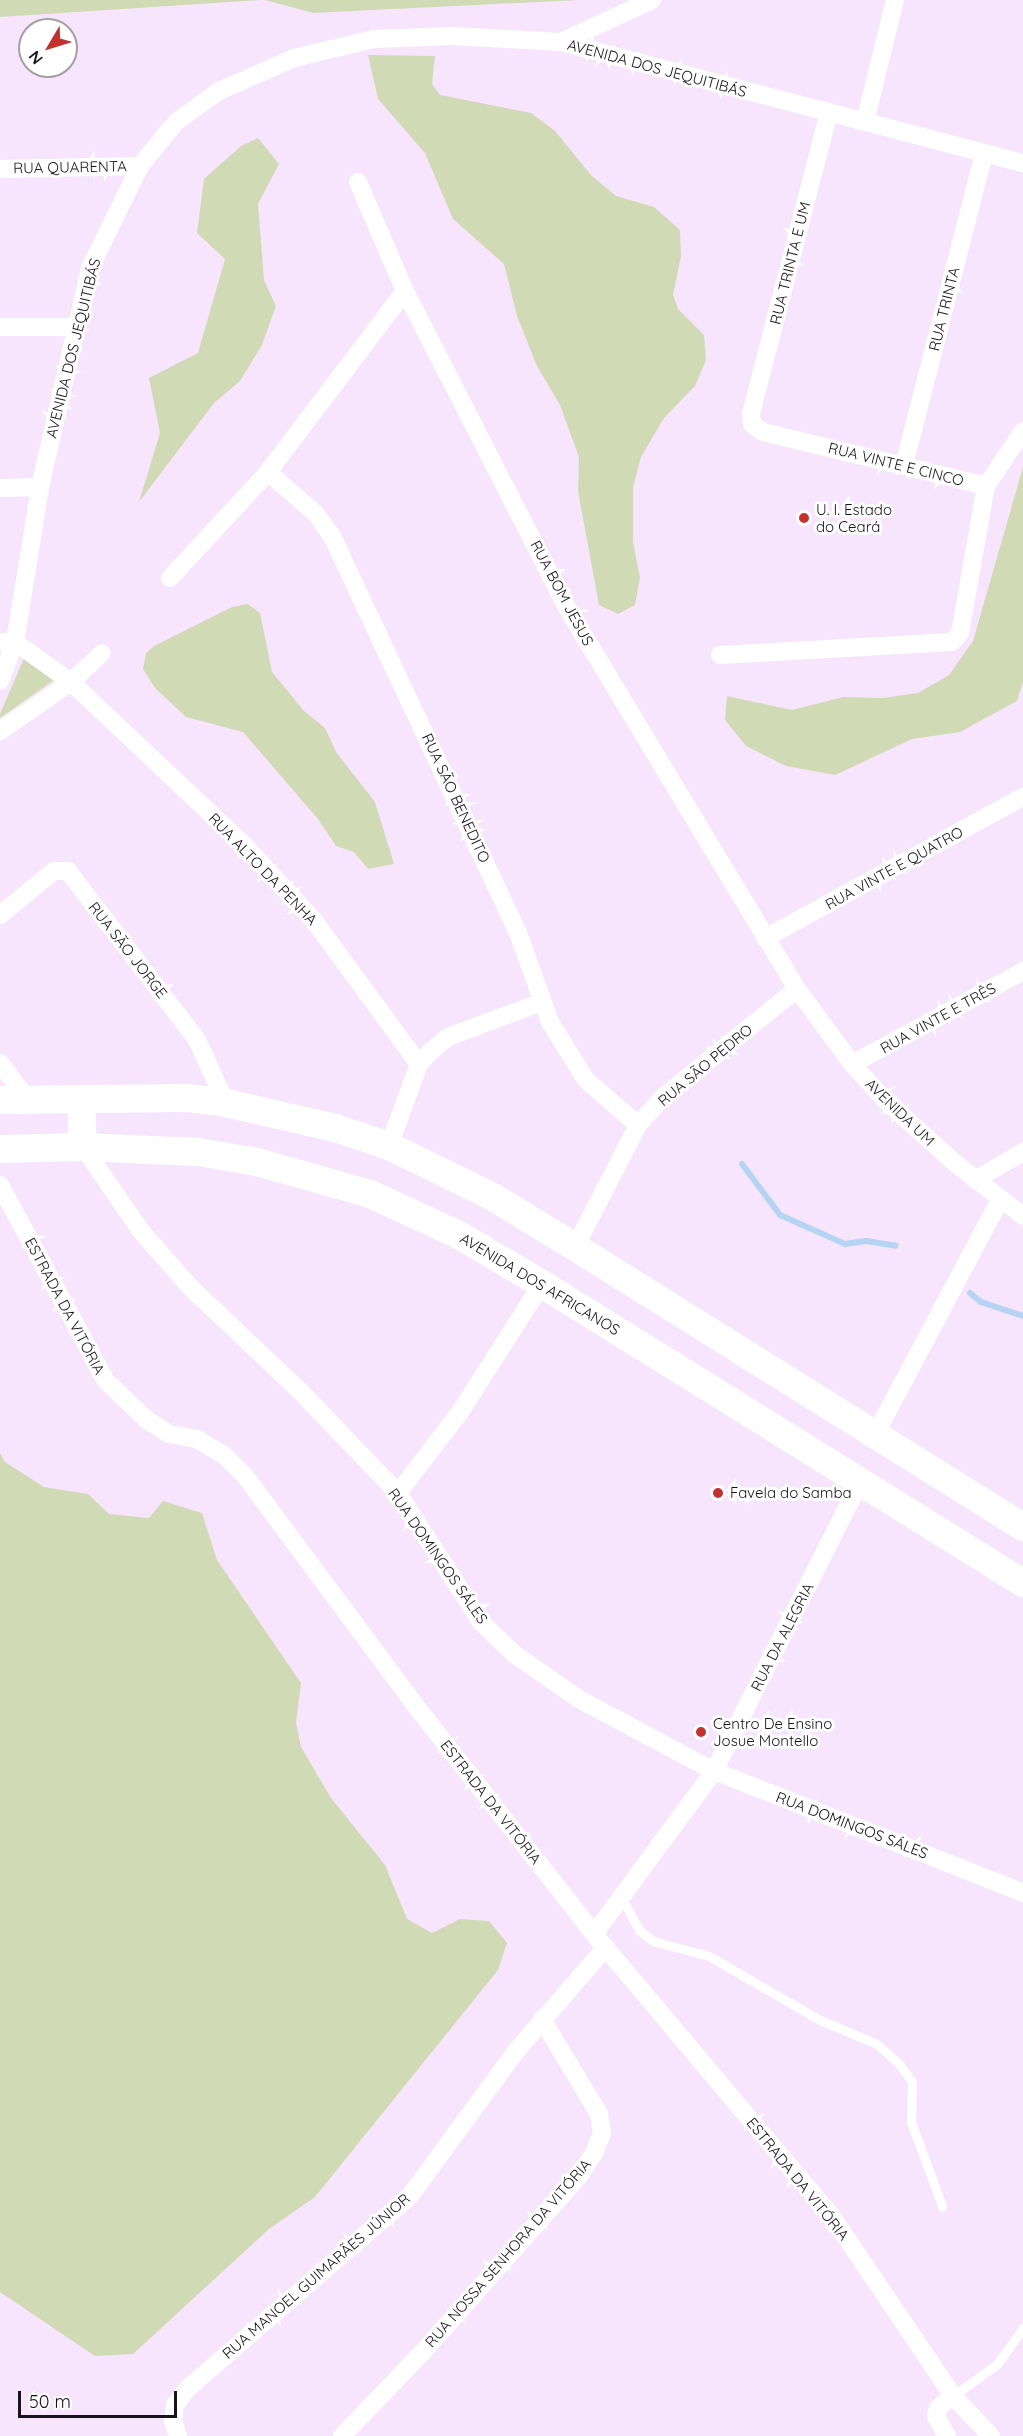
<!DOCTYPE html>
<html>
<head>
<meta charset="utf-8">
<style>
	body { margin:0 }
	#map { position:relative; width:1023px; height:2436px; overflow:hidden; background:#f7e5fe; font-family:Quicksand,sans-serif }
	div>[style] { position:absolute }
	.green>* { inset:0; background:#d0dab5 }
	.stream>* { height:6px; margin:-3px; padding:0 3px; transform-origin:3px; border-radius:3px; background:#b5d4f3 }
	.lane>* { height:9px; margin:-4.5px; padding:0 4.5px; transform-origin:4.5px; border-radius:4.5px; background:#fff }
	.street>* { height:18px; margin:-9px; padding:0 9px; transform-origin:9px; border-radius:9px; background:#fff }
	.primary>* { height:28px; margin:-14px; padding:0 14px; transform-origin:14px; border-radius:14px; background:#fff }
	.dots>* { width:16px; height:16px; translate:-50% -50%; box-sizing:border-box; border:3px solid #fff; border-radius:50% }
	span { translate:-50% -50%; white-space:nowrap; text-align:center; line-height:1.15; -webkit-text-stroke:6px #fff; paint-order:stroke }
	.street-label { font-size:15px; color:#19111b }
	.poi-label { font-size:15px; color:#19111b }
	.left { translate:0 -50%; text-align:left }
	.north { position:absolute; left:18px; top:18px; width:60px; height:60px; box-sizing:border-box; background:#fff; border:2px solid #a3a0a4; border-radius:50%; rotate:232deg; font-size:16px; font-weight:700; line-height:24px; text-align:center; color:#19111b }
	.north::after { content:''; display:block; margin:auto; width:21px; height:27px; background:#c23330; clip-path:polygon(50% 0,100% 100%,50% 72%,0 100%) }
	.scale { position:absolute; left:18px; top:2391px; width:159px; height:27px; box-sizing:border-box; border:3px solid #19111b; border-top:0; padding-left:8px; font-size:18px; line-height:21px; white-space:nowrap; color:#19111b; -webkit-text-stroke:4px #fff; paint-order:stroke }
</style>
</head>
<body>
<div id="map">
	<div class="green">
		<div style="clip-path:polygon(0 0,261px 0,0 17px)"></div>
		<div style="clip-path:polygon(265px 0,579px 0,313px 13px)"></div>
		<div style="clip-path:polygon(368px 55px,435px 56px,432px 84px,440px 95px,531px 113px,555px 131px,592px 176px,616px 196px,654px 207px,680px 230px,681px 256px,673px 295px,678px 309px,704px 335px,706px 360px,695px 386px,664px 418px,641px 457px,633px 487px,633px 542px,640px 578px,635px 605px,618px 614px,599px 605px,578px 491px,579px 457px,560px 405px,537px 366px,517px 316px,504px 264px,453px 219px,425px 153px,378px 99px)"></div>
		<div style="clip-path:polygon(258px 138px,279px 164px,258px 204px,264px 280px,276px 306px,262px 345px,240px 381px,214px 403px,139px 502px,160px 433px,149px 378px,198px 353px,225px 259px,197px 233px,204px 179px,241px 146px)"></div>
		<div style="clip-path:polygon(1023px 467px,1023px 682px,1017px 701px,960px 732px,912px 739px,835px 775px,786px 766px,746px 746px,725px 720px,727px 696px,792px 710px,843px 697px,883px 698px,918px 693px,949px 675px,973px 641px)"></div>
		<div style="clip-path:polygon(248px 604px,260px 613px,272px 672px,304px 711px,325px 728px,336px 752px,375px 802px,394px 864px,368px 869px,354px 852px,336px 846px,318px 819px,243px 732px,186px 717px,155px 688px,143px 669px,146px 653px,154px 646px,232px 607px)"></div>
		<div style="clip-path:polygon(25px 656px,54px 680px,0 718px,0 714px)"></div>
		<div style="clip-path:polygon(0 1453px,5px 1462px,44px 1487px,88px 1494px,109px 1514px,149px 1518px,163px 1501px,202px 1513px,217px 1560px,301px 1683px,296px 1723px,301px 1747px,331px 1798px,385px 1865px,407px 1919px,432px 1933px,460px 1919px,489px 1921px,507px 1943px,498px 1970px,315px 2197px,269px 2229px,133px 2354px,95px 2356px,0 2292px)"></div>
	</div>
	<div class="stream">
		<div style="left:742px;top:1164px;width:64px;rotate:53.3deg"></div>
		<div style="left:780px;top:1215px;width:71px;rotate:24deg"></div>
		<div style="left:845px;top:1244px;width:21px;rotate:-8deg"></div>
		<div style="left:866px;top:1241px;width:30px;rotate:9deg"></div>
		<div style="left:970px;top:1293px;width:14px;rotate:39deg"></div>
		<div style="left:981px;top:1302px;width:44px;rotate:18.4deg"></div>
	</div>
	<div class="lane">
		<div style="left:621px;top:1897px;width:38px;rotate:61deg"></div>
		<div style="left:639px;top:1930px;width:18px;rotate:38deg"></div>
		<div style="left:653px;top:1941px;width:58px;rotate:15deg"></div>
		<div style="left:709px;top:1956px;width:128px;rotate:30deg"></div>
		<div style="left:820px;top:2020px;width:62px;rotate:22.8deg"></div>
		<div style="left:877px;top:2044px;width:31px;rotate:42deg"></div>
		<div style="left:900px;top:2065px;width:21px;rotate:55deg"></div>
		<div style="left:912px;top:2082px;width:40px;rotate:91.4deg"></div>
		<div style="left:911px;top:2122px;width:90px;rotate:69.7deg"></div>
		<div style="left:953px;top:2396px;width:54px;rotate:-36deg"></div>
		<div style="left:997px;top:2364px;width:44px;rotate:-54.2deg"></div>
	</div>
	<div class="street">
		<div style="left:561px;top:42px;width:100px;rotate:-24.8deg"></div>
		<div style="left:829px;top:112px;width:312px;rotate:104.5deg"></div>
		<div style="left:751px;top:414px;width:10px;rotate:84deg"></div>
		<div style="left:752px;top:424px;width:14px;rotate:36deg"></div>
		<div style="left:763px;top:432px;width:229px;rotate:13.6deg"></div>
		<div style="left:865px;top:122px;width:126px;rotate:-76.2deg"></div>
		<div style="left:0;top:169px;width:140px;rotate:-1.2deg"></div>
		<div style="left:358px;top:182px;width:119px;rotate:66.7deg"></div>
		<div style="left:405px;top:291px;width:360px;rotate:62.9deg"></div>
		<div style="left:569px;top:611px;width:441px;rotate:58.9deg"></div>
		<div style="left:797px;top:989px;width:93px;rotate:53.7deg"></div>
		<div style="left:852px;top:1064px;width:52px;rotate:47.4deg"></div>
		<div style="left:887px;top:1102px;width:91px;rotate:41.9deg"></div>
		<div style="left:955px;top:1163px;width:86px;rotate:37.9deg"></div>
		<div style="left:0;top:327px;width:75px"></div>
		<div style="left:904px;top:465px;width:322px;rotate:-75.6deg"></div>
		<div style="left:268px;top:472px;width:64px;rotate:41.2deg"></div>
		<div style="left:316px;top:514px;width:27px;rotate:54deg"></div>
		<div style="left:332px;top:536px;width:438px;rotate:64.9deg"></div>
		<div style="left:518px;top:933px;width:95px;rotate:70.2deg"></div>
		<div style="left:550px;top:1022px;width:68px;rotate:58.2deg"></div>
		<div style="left:586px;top:1080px;width:69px;rotate:40.9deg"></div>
		<div style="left:0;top:488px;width:40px;rotate:-1.4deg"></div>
		<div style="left:170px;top:578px;width:144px;rotate:-47.2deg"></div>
		<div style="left:268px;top:472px;width:227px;rotate:-52.9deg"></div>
		<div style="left:0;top:642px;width:15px"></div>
		<div style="left:15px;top:642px;width:69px;rotate:35.5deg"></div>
		<div style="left:71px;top:682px;width:239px;rotate:43.3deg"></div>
		<div style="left:245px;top:846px;width:98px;rotate:47.1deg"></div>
		<div style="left:312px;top:918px;width:181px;rotate:53.8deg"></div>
		<div style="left:720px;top:655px;width:232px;rotate:-3.2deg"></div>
		<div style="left:952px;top:642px;width:12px;rotate:-48deg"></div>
		<div style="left:960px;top:633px;width:149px;rotate:-80deg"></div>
		<div style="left:986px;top:486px;width:66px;rotate:-56.1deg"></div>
		<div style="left:0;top:681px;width:42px;rotate:-69deg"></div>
		<div style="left:15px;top:642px;width:157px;rotate:-80.8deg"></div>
		<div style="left:40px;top:487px;width:225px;rotate:-77.1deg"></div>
		<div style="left:90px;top:268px;width:114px;rotate:-63.9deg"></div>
		<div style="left:140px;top:166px;width:57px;rotate:-50.7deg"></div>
		<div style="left:176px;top:122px;width:53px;rotate:-35.8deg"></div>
		<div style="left:219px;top:91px;width:82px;rotate:-23.7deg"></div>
		<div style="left:294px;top:58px;width:82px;rotate:-13.4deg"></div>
		<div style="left:374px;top:39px;width:79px;rotate:-2.2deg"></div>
		<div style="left:453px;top:36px;width:108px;rotate:3.2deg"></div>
		<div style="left:561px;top:42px;width:478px;rotate:14.7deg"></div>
		<div style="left:0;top:731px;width:86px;rotate:-34.6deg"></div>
		<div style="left:71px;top:682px;width:42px;rotate:-43.1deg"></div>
		<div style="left:0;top:915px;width:70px;rotate:-39.2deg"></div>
		<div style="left:54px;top:871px;width:14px"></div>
		<div style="left:68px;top:871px;width:213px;rotate:52.6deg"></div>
		<div style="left:197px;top:1040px;width:69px;rotate:65.3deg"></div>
		<div style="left:765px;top:938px;width:294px;rotate:-28.7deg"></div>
		<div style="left:0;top:1063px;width:45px;rotate:53.1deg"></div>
		<div style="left:852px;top:1064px;width:195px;rotate:-28.5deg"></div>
		<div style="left:389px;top:1146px;width:87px;rotate:-69.9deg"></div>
		<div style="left:419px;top:1064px;width:15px;rotate:-48deg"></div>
		<div style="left:429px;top:1053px;width:25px;rotate:-40deg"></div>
		<div style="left:448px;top:1037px;width:100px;rotate:-20.4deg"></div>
		<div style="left:83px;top:1147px;width:102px;rotate:55.4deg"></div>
		<div style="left:141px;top:1231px;width:74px;rotate:48.8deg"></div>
		<div style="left:190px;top:1287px;width:153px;rotate:43.4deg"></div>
		<div style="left:301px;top:1392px;width:140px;rotate:46.2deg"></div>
		<div style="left:398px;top:1493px;width:153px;rotate:57.2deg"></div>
		<div style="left:481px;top:1622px;width:46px;rotate:44.1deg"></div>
		<div style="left:514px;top:1654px;width:79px;rotate:34.7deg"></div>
		<div style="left:579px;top:1699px;width:153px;rotate:28.1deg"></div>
		<div style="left:714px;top:1771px;width:332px;rotate:21.5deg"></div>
		<div style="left:975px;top:1180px;width:56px;rotate:-30.3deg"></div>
		<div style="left:0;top:1185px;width:223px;rotate:61.6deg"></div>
		<div style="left:106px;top:1381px;width:57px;rotate:43.6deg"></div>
		<div style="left:147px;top:1420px;width:26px;rotate:32deg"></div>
		<div style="left:169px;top:1434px;width:28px;rotate:10deg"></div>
		<div style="left:197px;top:1439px;width:31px;rotate:31deg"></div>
		<div style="left:224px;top:1455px;width:30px;rotate:45deg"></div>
		<div style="left:245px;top:1476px;width:292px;rotate:53.4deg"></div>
		<div style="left:419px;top:1710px;width:284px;rotate:52deg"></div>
		<div style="left:594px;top:1934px;width:371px;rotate:49.9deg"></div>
		<div style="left:833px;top:2218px;width:215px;rotate:56deg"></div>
		<div style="left:953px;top:2396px;width:55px;rotate:46.5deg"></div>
		<div style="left:575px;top:1247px;width:137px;rotate:-62.7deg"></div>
		<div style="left:638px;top:1125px;width:38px;rotate:-48deg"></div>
		<div style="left:663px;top:1097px;width:172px;rotate:-38.9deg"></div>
		<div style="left:876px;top:1433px;width:264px;rotate:-62deg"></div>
		<div style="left:398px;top:1493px;width:102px;rotate:-52.6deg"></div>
		<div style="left:460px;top:1412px;width:152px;rotate:-57.4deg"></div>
		<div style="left:594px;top:1934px;width:202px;rotate:-53.6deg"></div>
		<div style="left:714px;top:1771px;width:324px;rotate:-63.2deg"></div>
		<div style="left:178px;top:2436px;width:16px;rotate:-108deg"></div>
		<div style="left:173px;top:2421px;width:16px;rotate:-83deg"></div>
		<div style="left:175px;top:2405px;width:20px;rotate:-53deg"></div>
		<div style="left:187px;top:2389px;width:295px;rotate:-40.9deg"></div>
		<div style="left:410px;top:2196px;width:181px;rotate:-53.8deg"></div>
		<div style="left:517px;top:2050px;width:135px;rotate:-49.2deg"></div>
		<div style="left:342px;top:2436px;width:114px;rotate:-46.1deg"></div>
		<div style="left:421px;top:2354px;width:238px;rotate:-48.4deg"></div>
		<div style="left:579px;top:2176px;width:27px;rotate:-57deg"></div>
		<div style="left:594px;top:2153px;width:22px;rotate:-68deg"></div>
		<div style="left:602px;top:2133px;width:19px;rotate:-99deg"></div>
		<div style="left:599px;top:2114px;width:111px;rotate:-121deg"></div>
		<div style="left:947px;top:2436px;width:23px;rotate:-119deg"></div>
		<div style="left:936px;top:2416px;width:8px;rotate:-76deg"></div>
		<div style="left:938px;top:2408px;width:19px;rotate:-39deg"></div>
	</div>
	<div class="primary">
		<div style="left:81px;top:1099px;width:48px;rotate:87.6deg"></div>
		<div style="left:0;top:1100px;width:187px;rotate:-0.6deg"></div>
		<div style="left:187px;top:1098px;width:39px;rotate:7deg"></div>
		<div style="left:226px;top:1103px;width:112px;rotate:12.9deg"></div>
		<div style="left:335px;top:1128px;width:57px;rotate:18.4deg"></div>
		<div style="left:389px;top:1146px;width:116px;rotate:26.1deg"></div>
		<div style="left:493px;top:1197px;width:96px;rotate:31.4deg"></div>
		<div style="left:575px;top:1247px;width:528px;rotate:32.01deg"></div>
		<div style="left:0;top:1149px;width:83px;rotate:-1.4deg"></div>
		<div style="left:83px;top:1147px;width:115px;rotate:2.5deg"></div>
		<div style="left:198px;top:1152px;width:60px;rotate:9.6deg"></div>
		<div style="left:257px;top:1162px;width:117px;rotate:15.8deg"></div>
		<div style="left:370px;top:1194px;width:98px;rotate:24.7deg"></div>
		<div style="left:459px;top:1235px;width:96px;rotate:30.6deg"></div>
		<div style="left:542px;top:1284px;width:566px;rotate:31.87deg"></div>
	</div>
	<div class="dots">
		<div style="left:804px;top:518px;background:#c23330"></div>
		<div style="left:718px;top:1493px;background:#c23330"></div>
		<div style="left:701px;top:1732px;background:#c23330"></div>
	</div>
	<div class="street-label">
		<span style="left:657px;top:68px;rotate:15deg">AVENIDA DOS JEQUITIBÁS</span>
		<span style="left:70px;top:167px;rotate:-1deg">RUA QUARENTA</span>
		<span style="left:790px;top:263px;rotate:-76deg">RUA TRINTA E UM</span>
		<span style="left:944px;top:309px;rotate:-76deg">RUA TRINTA</span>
		<span style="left:73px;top:348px;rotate:-76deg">AVENIDA DOS JEQUITIBÁS</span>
		<span style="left:896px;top:464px;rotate:14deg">RUA VINTE E CINCO</span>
		<span style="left:562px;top:593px;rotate:62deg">RUA BOM JESUS</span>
		<span style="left:456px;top:798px;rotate:65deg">RUA SÃO BENEDITO</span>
		<span style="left:894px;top:868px;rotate:-29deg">RUA VINTE E QUATRO</span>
		<span style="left:263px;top:869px;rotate:46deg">RUA ALTO DA PENHA</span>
		<span style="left:128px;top:950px;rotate:52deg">RUA SÃO JORGE</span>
		<span style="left:938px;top:1018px;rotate:-29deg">RUA VINTE E TRÊS</span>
		<span style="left:705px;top:1065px;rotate:-40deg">RUA SÃO PEDRO</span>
		<span style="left:900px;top:1112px;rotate:44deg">AVENIDA UM</span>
		<span style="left:540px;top:1284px;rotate:31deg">AVENIDA DOS AFRICANOS</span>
		<span style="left:65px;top:1306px;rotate:62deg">ESTRADA DA VITÓRIA</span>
		<span style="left:438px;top:1556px;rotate:55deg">RUA DOMINGOS SÁLES</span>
		<span style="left:782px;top:1637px;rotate:-63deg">RUA DA ALEGRIA</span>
		<span style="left:491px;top:1802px;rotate:52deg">ESTRADA DA VITÓRIA</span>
		<span style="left:852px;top:1825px;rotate:21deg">RUA DOMINGOS SÁLES</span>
		<span style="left:798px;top:2179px;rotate:51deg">ESTRADA DA VITÓRIA</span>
		<span style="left:508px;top:2253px;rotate:-49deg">RUA NOSSA SENHORA DA VITÓRIA</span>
		<span style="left:316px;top:2276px;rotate:-41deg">RUA MANOEL GUIMARÃES JÚNIOR</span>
	</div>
	<div class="poi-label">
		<span class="left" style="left:816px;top:518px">U. I. Estado<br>do Ceará</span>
		<span class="left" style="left:730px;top:1493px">Favela do Samba</span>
		<span class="left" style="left:713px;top:1732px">Centro De Ensino<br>Josue Montello</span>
	</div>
	<div class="north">N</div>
	<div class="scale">50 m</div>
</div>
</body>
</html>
